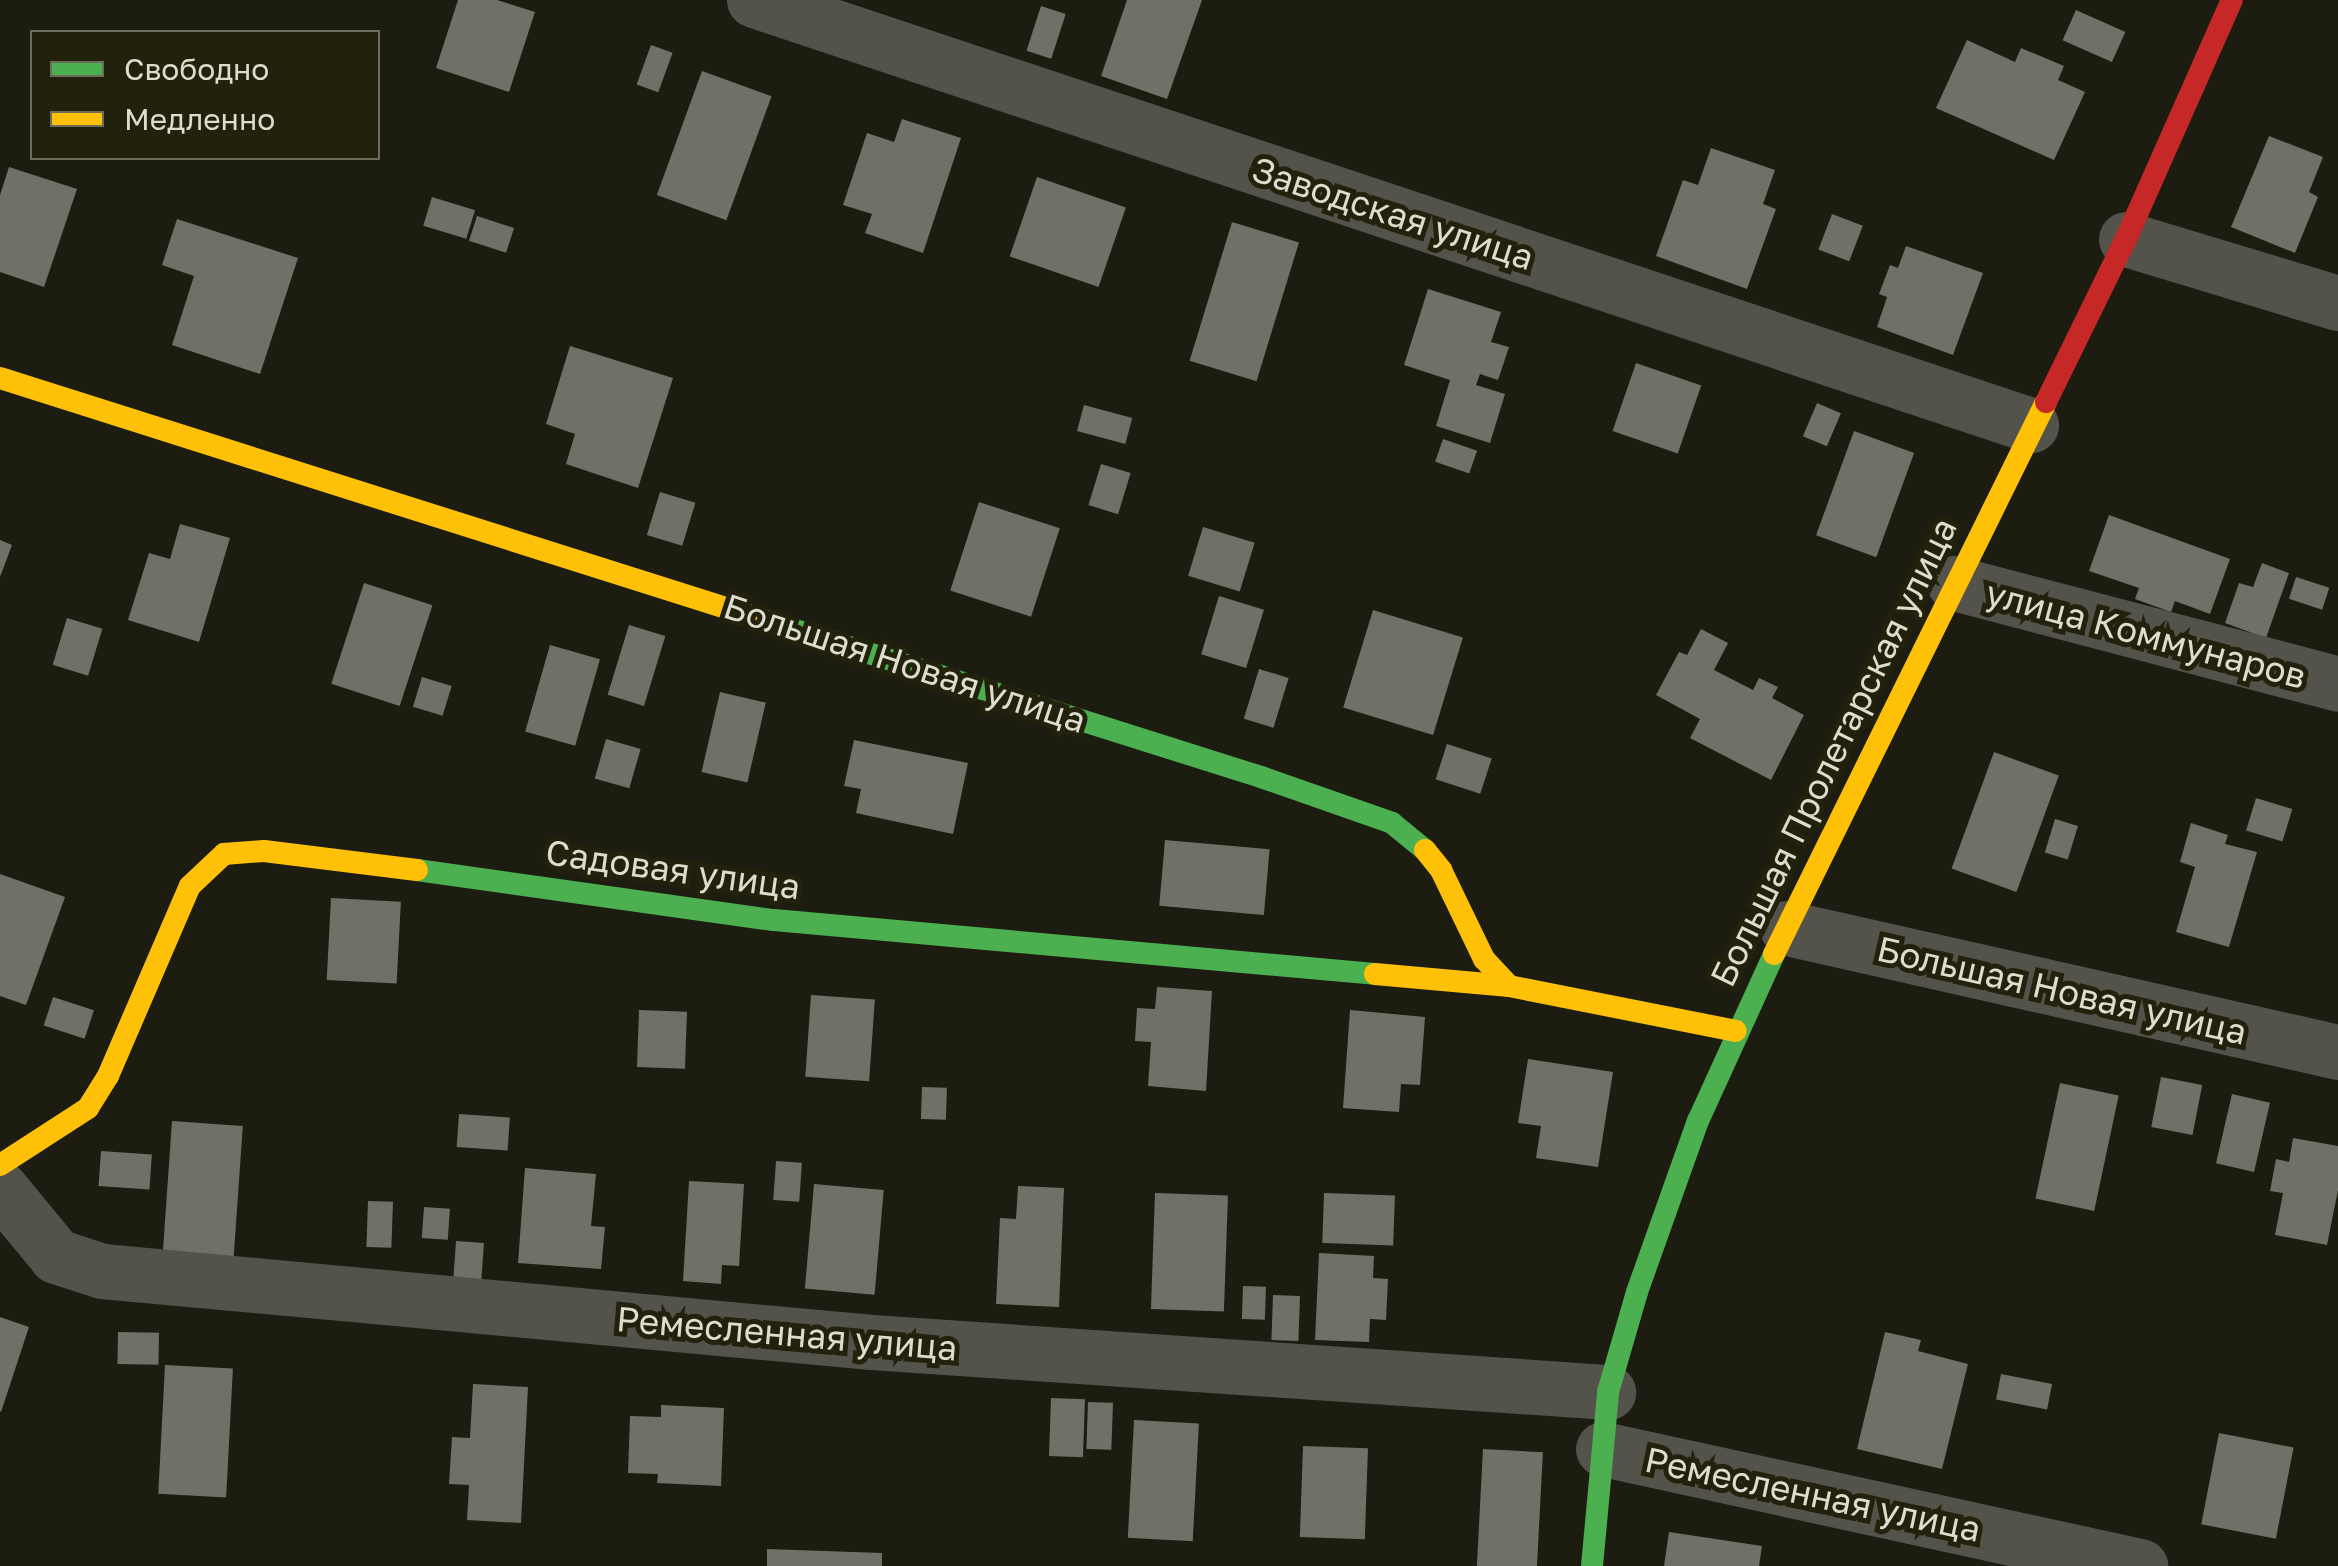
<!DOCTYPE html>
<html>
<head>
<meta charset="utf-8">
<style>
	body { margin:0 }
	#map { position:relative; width:2338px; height:1566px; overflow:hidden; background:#1c1c11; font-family:"Golos Text",sans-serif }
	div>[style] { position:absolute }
	.building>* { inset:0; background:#707066; transform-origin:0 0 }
	.street>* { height:55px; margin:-27.5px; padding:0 27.5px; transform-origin:27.5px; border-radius:27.5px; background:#53534b }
	.fast>* { height:22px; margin:-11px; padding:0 11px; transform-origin:11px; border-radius:11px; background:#4caf50 }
	.slow>* { height:22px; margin:-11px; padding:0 11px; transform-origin:11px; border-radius:11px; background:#ffc107 }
	.jam>* { height:22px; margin:-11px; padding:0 11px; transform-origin:11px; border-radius:11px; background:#c62828 }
	span { translate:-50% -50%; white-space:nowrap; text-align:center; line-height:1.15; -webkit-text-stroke:10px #21210c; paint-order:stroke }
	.street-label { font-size:35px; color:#dcdccf }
	.legend { position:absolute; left:30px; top:30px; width:350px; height:130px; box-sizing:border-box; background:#21210c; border:2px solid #6c6c5a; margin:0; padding:12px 18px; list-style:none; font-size:30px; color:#dcdccf }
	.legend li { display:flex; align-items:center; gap:20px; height:50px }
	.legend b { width:50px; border:2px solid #6c6c5a }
</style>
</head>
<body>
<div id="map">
	<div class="building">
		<div style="clip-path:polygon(458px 0,497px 0,535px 12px,509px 92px,436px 68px)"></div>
		<div style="clip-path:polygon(1127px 0,1202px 0,1167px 99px,1101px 76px)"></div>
		<div style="left:1041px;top:6px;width:26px;height:47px;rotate:18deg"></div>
		<div style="left:2076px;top:10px;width:54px;height:33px;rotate:24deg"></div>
		<div style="clip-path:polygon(1967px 40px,2015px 62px,2021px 48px,2064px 66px,2058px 80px,2085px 92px,2054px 160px,1936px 108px)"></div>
		<div style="left:651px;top:45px;width:23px;height:42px;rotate:20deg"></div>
		<div style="left:702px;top:71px;width:74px;height:132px;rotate:20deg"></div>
		<div style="clip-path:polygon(902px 119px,961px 138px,923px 253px,865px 233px,872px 214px,843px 205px,867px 133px,894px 142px)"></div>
		<div style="clip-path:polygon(2269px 136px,2323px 157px,2309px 192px,2318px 197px,2295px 253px,2231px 227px)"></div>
		<div style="clip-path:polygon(1711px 148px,1775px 170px,1763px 204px,1776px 209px,1747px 289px,1656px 256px,1683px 180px,1698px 185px)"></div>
		<div style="clip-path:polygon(9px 167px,77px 189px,44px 287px,0 272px,0 195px)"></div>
		<div style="left:1037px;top:177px;width:94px;height:84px;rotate:19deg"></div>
		<div style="left:432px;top:197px;width:45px;height:30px;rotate:17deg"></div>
		<div style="left:1832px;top:214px;width:33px;height:38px;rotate:21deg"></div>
		<div style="left:477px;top:216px;width:39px;height:26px;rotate:18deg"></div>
		<div style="clip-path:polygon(177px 219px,298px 258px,260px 374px,172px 345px,194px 276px,162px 265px)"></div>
		<div style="left:1232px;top:222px;width:70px;height:145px;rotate:17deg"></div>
		<div style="clip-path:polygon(1906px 246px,1983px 273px,1953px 355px,1877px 327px,1887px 297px,1879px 294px,1890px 265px,1898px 268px)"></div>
		<div style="clip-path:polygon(1428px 289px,1501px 312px,1491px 342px,1509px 347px,1498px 380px,1480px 374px,1476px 385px,1505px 394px,1490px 443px,1436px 426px,1450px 380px,1404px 365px)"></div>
		<div style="clip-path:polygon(570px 346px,673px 378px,638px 488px,566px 464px,575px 434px,546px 424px)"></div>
		<div style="left:1636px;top:363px;width:69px;height:72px;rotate:19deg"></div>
		<div style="left:1817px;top:403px;width:26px;height:36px;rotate:23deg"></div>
		<div style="left:1084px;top:405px;width:50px;height:27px;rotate:15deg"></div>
		<div style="left:1854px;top:431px;width:64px;height:111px;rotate:20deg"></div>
		<div style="left:1443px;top:439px;width:36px;height:24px;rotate:19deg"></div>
		<div style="left:1101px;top:464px;width:31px;height:43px;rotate:17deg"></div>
		<div style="left:660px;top:492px;width:37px;height:45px;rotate:17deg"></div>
		<div style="left:979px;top:502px;width:85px;height:93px;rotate:18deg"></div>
		<div style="clip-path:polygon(2109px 515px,2230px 559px,2210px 614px,2175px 601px,2171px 612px,2135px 599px,2139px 588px,2089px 571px)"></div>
		<div style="clip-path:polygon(180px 524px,230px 538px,199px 642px,128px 620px,149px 553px,170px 559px)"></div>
		<div style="left:1203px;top:527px;width:54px;height:51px;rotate:17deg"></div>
		<div style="clip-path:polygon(0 540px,12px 545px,0 577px)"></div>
		<div style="clip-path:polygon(2262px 563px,2289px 573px,2266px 638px,2225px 623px,2239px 583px,2253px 587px)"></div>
		<div style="left:2296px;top:577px;width:35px;height:23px;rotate:18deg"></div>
		<div style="left:364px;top:583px;width:72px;height:106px;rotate:18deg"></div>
		<div style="left:1219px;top:596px;width:47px;height:61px;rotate:17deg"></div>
		<div style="left:1373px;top:610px;width:94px;height:102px;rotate:17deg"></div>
		<div style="left:67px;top:618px;width:37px;height:49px;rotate:17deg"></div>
		<div style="left:629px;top:625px;width:38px;height:73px;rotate:17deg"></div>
		<div style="clip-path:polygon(1701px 629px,1728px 643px,1714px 670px,1753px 690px,1759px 678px,1778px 687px,1772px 698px,1804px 715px,1771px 780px,1690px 738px,1700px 719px,1656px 695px,1679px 652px,1687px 655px)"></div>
		<div style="left:550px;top:645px;width:52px;height:90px;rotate:16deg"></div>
		<div style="left:1259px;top:669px;width:31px;height:52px;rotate:17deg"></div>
		<div style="left:422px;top:677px;width:31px;height:31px;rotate:17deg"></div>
		<div style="left:720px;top:692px;width:47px;height:82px;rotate:13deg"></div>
		<div style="left:606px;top:739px;width:36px;height:41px;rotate:16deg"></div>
		<div style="clip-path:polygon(854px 740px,968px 763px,953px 834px,856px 813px,861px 789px,844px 786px)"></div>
		<div style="left:1447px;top:744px;width:47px;height:37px;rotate:18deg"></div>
		<div style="left:1994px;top:752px;width:69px;height:124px;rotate:20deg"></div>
		<div style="left:2256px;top:798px;width:38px;height:34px;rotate:17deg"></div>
		<div style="left:2055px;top:819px;width:24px;height:35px;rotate:17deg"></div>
		<div style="clip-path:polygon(2191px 823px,2228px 835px,2225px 844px,2257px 852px,2229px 947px,2176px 932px,2195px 867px,2180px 862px)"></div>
		<div style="left:1165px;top:840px;width:105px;height:66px;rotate:5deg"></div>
		<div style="clip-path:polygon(0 874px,65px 897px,26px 1005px,0 996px)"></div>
		<div style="left:331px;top:898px;width:70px;height:82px;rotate:3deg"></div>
		<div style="clip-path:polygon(1157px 987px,1212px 991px,1206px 1091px,1148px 1086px,1151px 1042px,1135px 1041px,1137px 1008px,1155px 1009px)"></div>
		<div style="left:811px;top:995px;width:64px;height:82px;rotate:4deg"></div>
		<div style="left:53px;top:997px;width:43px;height:30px;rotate:18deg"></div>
		<div style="left:639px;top:1010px;width:48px;height:57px;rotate:2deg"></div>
		<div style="clip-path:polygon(1350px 1010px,1425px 1017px,1420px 1085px,1401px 1084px,1399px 1112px,1343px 1108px)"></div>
		<div style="clip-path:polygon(1528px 1059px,1613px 1072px,1598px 1167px,1536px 1158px,1541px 1126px,1518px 1123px)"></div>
		<div style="left:2161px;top:1077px;width:42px;height:51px;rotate:11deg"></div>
		<div style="left:2060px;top:1083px;width:60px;height:118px;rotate:12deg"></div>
		<div style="left:922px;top:1087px;width:25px;height:32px;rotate:2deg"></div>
		<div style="left:2232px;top:1094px;width:39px;height:71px;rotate:13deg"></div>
		<div style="left:459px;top:1114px;width:51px;height:33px;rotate:4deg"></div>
		<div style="left:172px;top:1121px;width:71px;height:132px;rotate:4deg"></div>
		<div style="clip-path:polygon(2293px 1138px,2338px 1146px,2338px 1190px,2327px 1245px,2275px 1235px,2283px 1193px,2270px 1191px,2276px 1159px,2289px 1162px)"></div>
		<div style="left:101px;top:1151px;width:51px;height:35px;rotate:4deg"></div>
		<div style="left:776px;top:1161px;width:26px;height:39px;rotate:4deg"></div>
		<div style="clip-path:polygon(525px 1168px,596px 1174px,591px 1226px,605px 1227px,601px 1269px,518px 1263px)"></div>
		<div style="clip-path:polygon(689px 1181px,744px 1184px,739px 1266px,722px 1265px,721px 1284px,683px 1281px)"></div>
		<div style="left:814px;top:1184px;width:70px;height:105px;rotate:5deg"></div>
		<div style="clip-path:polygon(1018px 1186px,1064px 1188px,1059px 1307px,996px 1304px,1000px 1218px,1016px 1219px)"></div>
		<div style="left:1155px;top:1193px;width:73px;height:116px;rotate:2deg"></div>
		<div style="left:1324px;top:1193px;width:71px;height:50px;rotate:2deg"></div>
		<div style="left:368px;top:1201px;width:25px;height:46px;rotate:2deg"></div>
		<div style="left:424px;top:1207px;width:26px;height:31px;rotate:4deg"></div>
		<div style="left:456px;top:1241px;width:28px;height:39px;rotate:4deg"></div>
		<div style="clip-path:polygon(1319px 1253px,1374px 1256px,1373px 1278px,1388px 1279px,1386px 1320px,1370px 1319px,1369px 1342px,1315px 1340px)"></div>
		<div style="left:1243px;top:1286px;width:23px;height:33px;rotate:2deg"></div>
		<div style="left:1273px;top:1295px;width:27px;height:45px;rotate:2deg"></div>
		<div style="clip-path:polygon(0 1317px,29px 1327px,1px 1412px,0 1411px)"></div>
		<div style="left:118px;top:1332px;width:41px;height:32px;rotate:1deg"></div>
		<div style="clip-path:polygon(1885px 1332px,1921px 1340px,1918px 1351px,1968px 1364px,1942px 1469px,1857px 1449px)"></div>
		<div style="left:165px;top:1365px;width:68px;height:129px;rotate:3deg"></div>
		<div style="left:2001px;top:1374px;width:52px;height:26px;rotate:11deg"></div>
		<div style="clip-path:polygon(473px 1384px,528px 1387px,521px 1523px,467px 1520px,469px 1485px,449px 1484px,452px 1437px,470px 1438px)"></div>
		<div style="left:1051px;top:1398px;width:34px;height:58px;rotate:2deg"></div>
		<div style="left:1088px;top:1402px;width:25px;height:47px;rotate:2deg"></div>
		<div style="clip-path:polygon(661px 1405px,724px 1408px,721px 1486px,657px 1483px,658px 1474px,628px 1473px,630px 1416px,661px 1417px)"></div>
		<div style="left:1134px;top:1420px;width:65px;height:118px;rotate:3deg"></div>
		<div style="left:2219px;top:1433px;width:76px;height:93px;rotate:11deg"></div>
		<div style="left:1303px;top:1446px;width:65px;height:91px;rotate:2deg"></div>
		<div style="left:1483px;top:1449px;width:60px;height:117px;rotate:3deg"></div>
		<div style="clip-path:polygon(1669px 1532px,1762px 1546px,1759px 1566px,1664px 1566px)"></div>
		<div style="clip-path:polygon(767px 1549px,882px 1553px,882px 1566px,767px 1566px)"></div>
	</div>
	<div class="street">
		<div style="left:754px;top:0;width:1346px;rotate:18.41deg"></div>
		<div style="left:2126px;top:239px;width:221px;rotate:16.8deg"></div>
		<div style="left:1954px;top:583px;width:397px;rotate:14.7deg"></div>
		<div style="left:1787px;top:928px;width:565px;rotate:12.68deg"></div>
		<div style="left:0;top:1188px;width:88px;rotate:50.5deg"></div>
		<div style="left:56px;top:1256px;width:48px;rotate:18.1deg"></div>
		<div style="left:102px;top:1271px;width:773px;rotate:5.27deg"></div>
		<div style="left:872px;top:1342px;width:738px;rotate:3.89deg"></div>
		<div style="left:1603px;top:1449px;width:550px;rotate:12.29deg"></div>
	</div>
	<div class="fast">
		<div style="left:770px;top:622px;width:515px;rotate:17.52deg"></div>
		<div style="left:1261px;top:777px;width:139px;rotate:19.3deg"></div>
		<div style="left:1392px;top:823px;width:43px;rotate:39.3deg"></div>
		<div style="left:417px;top:870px;width:360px;rotate:8deg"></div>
		<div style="left:774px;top:920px;width:603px;rotate:5.13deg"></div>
		<div style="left:1592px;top:1566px;width:175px;rotate:-84.7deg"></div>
		<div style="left:1608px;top:1392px;width:104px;rotate:-73.8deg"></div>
		<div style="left:1637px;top:1292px;width:182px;rotate:-70.4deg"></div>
		<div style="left:1698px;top:1121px;width:183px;rotate:-65.5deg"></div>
	</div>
	<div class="slow">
		<div style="left:0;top:378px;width:808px;rotate:17.58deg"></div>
		<div style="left:1425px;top:850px;width:26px;rotate:51deg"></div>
		<div style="left:1441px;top:870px;width:99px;rotate:64.2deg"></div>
		<div style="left:1484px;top:959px;width:37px;rotate:47deg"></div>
		<div style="left:1509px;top:986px;width:231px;rotate:11.2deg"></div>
		<div style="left:1774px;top:954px;width:615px;rotate:-63.77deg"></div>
		<div style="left:1375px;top:974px;width:135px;rotate:5.1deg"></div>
		<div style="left:0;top:1165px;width:105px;rotate:-32.9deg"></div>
		<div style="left:88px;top:1108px;width:38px;rotate:-58deg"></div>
		<div style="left:108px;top:1076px;width:207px;rotate:-66.7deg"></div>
		<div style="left:190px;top:886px;width:47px;rotate:-43.3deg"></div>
		<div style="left:224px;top:854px;width:40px;rotate:-4.3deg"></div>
		<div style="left:264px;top:851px;width:154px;rotate:7.1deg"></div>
	</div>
	<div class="jam">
		<div style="left:2046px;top:402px;width:182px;rotate:-63.9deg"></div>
		<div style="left:2126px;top:239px;width:261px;rotate:-66.1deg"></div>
	</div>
	<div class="street-label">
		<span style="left:1393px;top:213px;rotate:18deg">Заводская улица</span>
		<span style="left:2146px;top:634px;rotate:15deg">улица Коммунаров</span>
		<span style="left:905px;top:663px;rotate:18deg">Большая Новая улица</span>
		<span style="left:1833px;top:752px;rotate:-64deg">Большая Пролетарская улица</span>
		<span style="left:673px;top:869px;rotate:8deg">Садовая улица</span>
		<span style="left:2062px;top:990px;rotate:13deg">Большая Новая улица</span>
		<span style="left:787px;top:1333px;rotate:5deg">Ремесленная улица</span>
		<span style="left:1813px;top:1494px;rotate:12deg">Ремесленная улица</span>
	</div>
	<ul class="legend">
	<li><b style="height:12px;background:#4caf50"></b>Свободно</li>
	<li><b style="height:12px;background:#ffc107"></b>Медленно</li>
	</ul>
</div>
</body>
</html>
